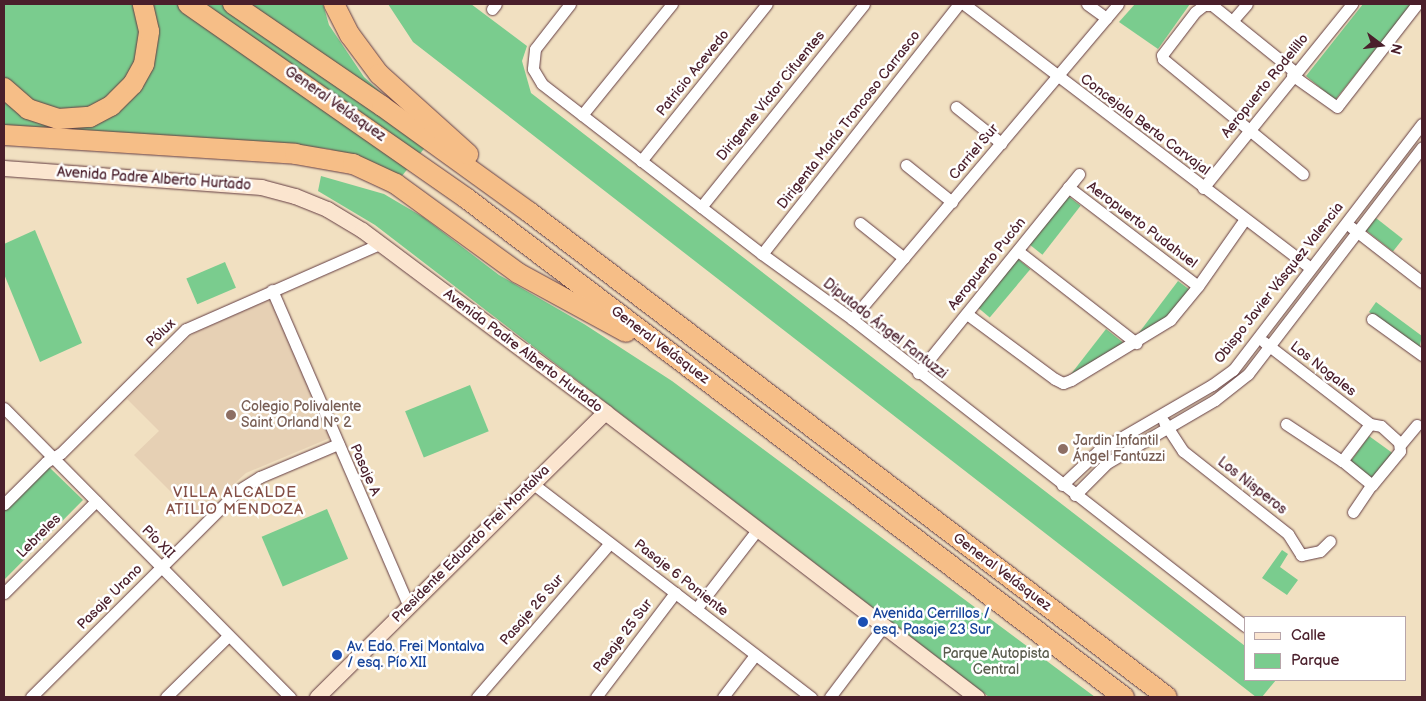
<!DOCTYPE html>
<html>
<head>
<meta charset="utf-8">
<style>
	body { margin:0 }
	#map { position:relative; width:1426px; height:701px; overflow:hidden; background:#f1e0c1; font-family:"Balsamiq Sans",sans-serif }
	div>[style] { position:absolute }
	.built>* { inset:0; background:#e6d0b4 }
	.green>* { inset:0; background:#7acc8e; transform-origin:0 0 }
	.roads { filter:drop-shadow(0 0 1px #633c42) drop-shadow(0 0 1px #633c42) }
	.street>* { height:11px; margin:-5.5px; padding:0 5.5px; transform-origin:5.5px; border-radius:5.5px; background:#fff }
	.secondary>* { height:15px; margin:-7.5px; padding:0 7.5px; transform-origin:7.5px; border-radius:7.5px; background:#fbe5cf }
	.highway>* { height:20px; margin:-10px; padding:0 10px; transform-origin:10px; border-radius:10px; background:#f6be87 }
	.dots>* { width:14px; height:14px; translate:-50% -50%; box-sizing:border-box; border:2px solid #fff; border-radius:50% }
	span { translate:-50% -50%; white-space:nowrap; text-align:center; line-height:1.15; -webkit-text-stroke:5px #fff; paint-order:stroke }
	.street-label { font-size:14px; color:#4a1f2b }
	.education-label { font-size:14px; color:#785e54 }
	.left { translate:0 -50%; text-align:left }
	.transit-label { font-size:14px; color:#164399 }
	.park-label { font-size:14px; color:#5b5c4e }
	.neighbourhood-label { font-size:15px; color:#844f46; letter-spacing:1px }
	.frame { position:absolute; inset:0; border:5px solid #4a1f2b; pointer-events:none }
	.legend { position:absolute; left:1244px; top:616px; width:162px; height:65px; box-sizing:border-box; background:#fff; border:1px solid #b7a5aa; margin:0; padding:6px 9px; list-style:none; font-size:15px; color:#4a1f2b }
	.legend li { display:flex; align-items:center; gap:10px; height:25px }
	.legend b { width:25px; border:1px solid #b7a5aa }
	.north { position:absolute; left:1356px; top:20px; width:50px; height:50px; -webkit-text-stroke:4px #fff; paint-order:stroke; rotate:105deg; font-size:14px; font-weight:700; line-height:20px; text-align:center; color:#4a1f2b }
	.north::after { content:''; display:block; margin:auto; width:18px; height:22px; background:#4a1f2b; clip-path:polygon(50% 0,100% 100%,50% 72%,0 100%) }
</style>
</head>
<body>
<div id="map">
	<div class="built">
		<div style="clip-path:polygon(268px 300px,273px 302px,330px 438px,246px 473px,197px 518px,134px 455px,159px 431px,127px 399px,194px 333px)"></div>
	</div>
	<div class="green">
		<div style="clip-path:polygon(4px 4px,323px 4px,329px 25px,364px 77px,432px 139px,401px 177px,380px 166px,329px 149px,266px 143px,4px 130px)"></div>
		<div style="clip-path:polygon(388px 4px,471px 4px,527px 46px,522px 61px,531px 93px,1245px 646px,1245px 680px,1276px 680px,1262px 697px,1256px 697px,413px 42px)"></div>
		<div style="clip-path:polygon(1135px 4px,1190px 4px,1158px 49px,1119px 22px)"></div>
		<div style="clip-path:polygon(1363px 4px,1412px 4px,1335px 100px,1306px 76px)"></div>
		<div style="clip-path:polygon(321px 176px,384px 194px,423px 217px,499px 275px,584px 324px,672px 381px,1095px 697px,989px 697px,375px 225px,318px 191px)"></div>
		<div style="left:1068px;top:196px;width:16px;height:62px;rotate:38deg"></div>
		<div style="left:1376px;top:218px;width:34px;height:16px;rotate:38deg"></div>
		<div style="clip-path:polygon(35px 230px,82px 343px,40px 362px,4px 274px,4px 244px)"></div>
		<div style="left:1018px;top:259px;width:16px;height:63px;rotate:40deg"></div>
		<div style="left:225px;top:262px;width:28px;height:42px;rotate:67deg"></div>
		<div style="clip-path:polygon(1178px 281px,1190px 290px,1170px 315px,1138px 334px)"></div>
		<div style="clip-path:polygon(1376px 302px,1422px 336px,1419px 350px,1369px 312px)"></div>
		<div style="clip-path:polygon(1106px 329px,1125px 344px,1071px 374px)"></div>
		<div style="left:470px;top:385px;width:50px;height:70px;rotate:68deg"></div>
		<div style="left:1369px;top:436px;width:29px;height:34px;rotate:36deg"></div>
		<div style="clip-path:polygon(48px 466px,83px 500px,4px 580px,4px 510px)"></div>
		<div style="left:327px;top:509px;width:54px;height:71px;rotate:67deg"></div>
		<div style="clip-path:polygon(1282px 550px,1288px 554px,1280px 567px,1298px 580px,1287px 595px,1262px 578px)"></div>
	</div>
	<div class="roads">
		<div class="street">
			<div style="left:570px;top:4px;width:57px;rotate:127.9deg"></div>
			<div style="left:535px;top:49px;width:20px;rotate:96deg"></div>
			<div style="left:533px;top:69px;width:17px;rotate:59deg"></div>
			<div style="left:542px;top:84px;width:278px;rotate:37.7deg"></div>
			<div style="left:762px;top:254px;width:111px;rotate:35.8deg"></div>
			<div style="left:852px;top:319px;width:499px;rotate:38deg"></div>
			<div style="left:964px;top:4px;width:435px;rotate:37.3deg"></div>
			<div style="left:1087px;top:4px;width:24px;rotate:36deg"></div>
			<div style="left:492px;top:9px;width:6px;rotate:-51deg"></div>
			<div style="left:1233px;top:20px;width:21px;rotate:-49deg"></div>
			<div style="left:1295px;top:72px;width:107px;rotate:-141.1deg"></div>
			<div style="left:1212px;top:5px;width:8px;rotate:180deg"></div>
			<div style="left:1204px;top:5px;width:11px;rotate:142deg"></div>
			<div style="left:1195px;top:12px;width:54px;rotate:127.5deg"></div>
			<div style="left:1162px;top:55px;width:4px;rotate:76deg"></div>
			<div style="left:1163px;top:59px;width:181px;rotate:39.4deg"></div>
			<div style="left:1292px;top:75px;width:55px;rotate:35.4deg"></div>
			<div style="left:1337px;top:107px;width:130px;rotate:-52.2deg"></div>
			<div style="left:956px;top:107px;width:58px;rotate:38.7deg"></div>
			<div style="left:582px;top:115px;width:143px;rotate:-51deg"></div>
			<div style="left:641px;top:161px;width:201px;rotate:-51.3deg"></div>
			<div style="left:906px;top:165px;width:59px;rotate:38.8deg"></div>
			<div style="left:1068px;top:187px;width:163px;rotate:37.3deg"></div>
			<div style="left:1203px;top:188px;width:237px;rotate:-51deg"></div>
			<div style="left:701px;top:207px;width:260px;rotate:-51.2deg"></div>
			<div style="left:860px;top:223px;width:56px;rotate:38.5deg"></div>
			<div style="left:1351px;top:227px;width:90px;rotate:37.8deg"></div>
			<div style="left:1018px;top:251px;width:150px;rotate:37.9deg"></div>
			<div style="left:762px;top:254px;width:318px;rotate:-51.8deg"></div>
			<div style="left:272px;top:290px;width:344px;rotate:66.6deg"></div>
			<div style="left:967px;top:314px;width:109px;rotate:36.5deg"></div>
			<div style="left:1055px;top:379px;width:9px;rotate:27deg"></div>
			<div style="left:1063px;top:383px;width:9px;rotate:-21deg"></div>
			<div style="left:1071px;top:380px;width:116px;rotate:-31.2deg"></div>
			<div style="left:1170px;top:320px;width:44px;rotate:-50.5deg"></div>
			<div style="left:1198px;top:286px;width:82px;rotate:-55deg"></div>
			<div style="left:852px;top:319px;width:412px;rotate:-49.8deg"></div>
			<div style="left:1372px;top:319px;width:62px;rotate:35.8deg"></div>
			<div style="left:1264px;top:342px;width:134px;rotate:37.7deg"></div>
			<div style="left:1370px;top:424px;width:11px;rotate:10deg"></div>
			<div style="left:1381px;top:426px;width:24px;rotate:42deg"></div>
			<div style="left:1399px;top:442px;width:9px;rotate:84deg"></div>
			<div style="left:1400px;top:451px;width:44px;rotate:129.5deg"></div>
			<div style="left:1372px;top:485px;width:38px;rotate:-141deg"></div>
			<div style="left:1342px;top:461px;width:46px;rotate:-52.9deg"></div>
			<div style="left:918px;top:373px;width:256px;rotate:-51deg"></div>
			<div style="left:4px;top:408px;width:407px;rotate:45.3deg"></div>
			<div style="left:1164px;top:422px;width:35px;rotate:57deg"></div>
			<div style="left:1183px;top:451px;width:134px;rotate:38.3deg"></div>
			<div style="left:1288px;top:534px;width:25px;rotate:58deg"></div>
			<div style="left:1301px;top:555px;width:19px;rotate:-12deg"></div>
			<div style="left:1320px;top:551px;width:14px;rotate:-45deg"></div>
			<div style="left:1286px;top:424px;width:67px;rotate:33.5deg"></div>
			<div style="left:1400px;top:445px;width:26px;rotate:-50deg"></div>
			<div style="left:532px;top:483px;width:352px;rotate:37.5deg"></div>
			<div style="left:1062px;top:485px;width:50px;rotate:-43.4deg"></div>
			<div style="left:1098px;top:451px;width:132px;rotate:-30.1deg"></div>
			<div style="left:1212px;top:385px;width:26px;rotate:-36deg"></div>
			<div style="left:1233px;top:370px;width:310px;rotate:-52.5deg"></div>
			<div style="left:1075px;top:495px;width:45px;rotate:-45deg"></div>
			<div style="left:1107px;top:463px;width:125px;rotate:-30.3deg"></div>
			<div style="left:1215px;top:400px;width:42px;rotate:-38.2deg"></div>
			<div style="left:1248px;top:374px;width:286px;rotate:-52.5deg"></div>
			<div style="left:4px;top:504px;width:59px;rotate:-45deg"></div>
			<div style="left:46px;top:462px;width:17px;rotate:-31deg"></div>
			<div style="left:61px;top:453px;width:176px;rotate:-44.8deg"></div>
			<div style="left:186px;top:329px;width:212px;rotate:-23.7deg"></div>
			<div style="left:1353px;top:512px;width:32px;rotate:-56deg"></div>
			<div style="left:4px;top:593px;width:130px;rotate:-45deg"></div>
			<div style="left:696px;top:609px;width:100px;rotate:-52.3deg"></div>
			<div style="left:31px;top:697px;width:293px;rotate:-44.9deg"></div>
			<div style="left:239px;top:490px;width:25px;rotate:-32deg"></div>
			<div style="left:260px;top:477px;width:85px;rotate:-22.9deg"></div>
			<div style="left:166px;top:697px;width:87px;rotate:-44.5deg"></div>
			<div style="left:477px;top:697px;width:203px;rotate:-49.2deg"></div>
			<div style="left:596px;top:697px;width:131px;rotate:-52.8deg"></div>
			<div style="left:723px;top:697px;width:53px;rotate:-52.7deg"></div>
			<div style="left:830px;top:697px;width:88px;rotate:-52.9deg"></div>
		</div>
		<div class="secondary">
			<div style="left:4px;top:168px;width:258px;rotate:4.2deg"></div>
			<div style="left:261px;top:187px;width:35px;rotate:15deg"></div>
			<div style="left:295px;top:196px;width:35px;rotate:22deg"></div>
			<div style="left:327px;top:209px;width:41px;rotate:31deg"></div>
			<div style="left:362px;top:230px;width:304px;rotate:36.8deg"></div>
			<div style="left:605px;top:412px;width:469px;rotate:37.5deg"></div>
			<div style="left:317px;top:697px;width:405px;rotate:-44.7deg"></div>
		</div>
		<div class="highway">
			<div style="left:188px;top:4px;width:339px;rotate:34.9deg"></div>
			<div style="left:466px;top:198px;width:826px;rotate:37.18deg"></div>
			<div style="left:233px;top:4px;width:181px;rotate:34.4deg"></div>
			<div style="left:382px;top:106px;width:181px;rotate:35.8deg"></div>
			<div style="left:529px;top:212px;width:801px;rotate:37.24deg"></div>
			<div style="left:334px;top:4px;width:35px;rotate:63deg"></div>
			<div style="left:350px;top:35px;width:49px;rotate:53.4deg"></div>
			<div style="left:379px;top:74px;width:120px;rotate:42deg"></div>
			<div style="left:4px;top:88px;width:32px;rotate:41deg"></div>
			<div style="left:28px;top:109px;width:32px;rotate:18deg"></div>
			<div style="left:58px;top:119px;width:32px;rotate:-4deg"></div>
			<div style="left:90px;top:117px;width:24px;rotate:-28deg"></div>
			<div style="left:111px;top:106px;width:31px;rotate:-45deg"></div>
			<div style="left:133px;top:84px;width:23px;rotate:-61deg"></div>
			<div style="left:144px;top:64px;width:33px;rotate:-81deg"></div>
			<div style="left:149px;top:31px;width:28px;rotate:-103deg"></div>
			<div style="left:4px;top:135px;width:292px;rotate:3.7deg"></div>
			<div style="left:295px;top:154px;width:59px;rotate:9.8deg"></div>
			<div style="left:353px;top:164px;width:47px;rotate:24.9deg"></div>
			<div style="left:396px;top:184px;width:151px;rotate:36.1deg"></div>
			<div style="left:518px;top:273px;width:123px;rotate:28.6deg"></div>
		</div>
	</div>
	<div class="dots">
		<div style="left:231px;top:415px;background:#8d6e63"></div>
		<div style="left:1063px;top:449px;background:#8d6e63"></div>
		<div style="left:863px;top:622px;background:#1a4fb4"></div>
		<div style="left:337px;top:655px;background:#1a4fb4"></div>
	</div>
	<div class="street-label">
		<span style="left:693px;top:73px;rotate:-51deg">Patricio Acevedo</span>
		<span style="left:1265px;top:86px;rotate:-51deg">Aeropuerto Rodelillo</span>
		<span style="left:771px;top:96px;rotate:-51deg">Dirigente Víctor Cifuentes</span>
		<span style="left:335px;top:104px;rotate:35deg">General Velásquez</span>
		<span style="left:849px;top:120px;rotate:-52deg">Dirigenta María Troncoso Carrasco</span>
		<span style="left:1145px;top:125px;rotate:37deg">Concejala Berta Carvajal</span>
		<span style="left:974px;top:152px;rotate:-50deg">Carriel Sur</span>
		<span style="left:154px;top:179px;rotate:4deg">Avenida Padre Alberto Hurtado</span>
		<span style="left:1142px;top:225px;rotate:37deg">Aeropuerto Pudahuel</span>
		<span style="left:987px;top:264px;rotate:-51deg">Aeropuerto Pucón</span>
		<span style="left:1279px;top:283px;rotate:-52deg">Obispo Javier Vásquez Valencia</span>
		<span style="left:885px;top:329px;rotate:38deg">Diputado Ángel Fantuzzi</span>
		<span style="left:161px;top:333px;rotate:-43deg">Pólux</span>
		<span style="left:660px;top:345px;rotate:37deg">General Velásquez</span>
		<span style="left:523px;top:351px;rotate:37deg">Avenida Padre Alberto Hurtado</span>
		<span style="left:1323px;top:369px;rotate:38deg">Los Nogales</span>
		<span style="left:365px;top:470px;rotate:66deg">Pasaje A</span>
		<span style="left:1252px;top:486px;rotate:38deg">Los Nisperos</span>
		<span style="left:39px;top:536px;rotate:-45deg">Lebreles</span>
		<span style="left:158px;top:542px;rotate:45deg">Pío XII</span>
		<span style="left:471px;top:544px;rotate:-45deg">Presidente Eduardo Frei Montalva</span>
		<span style="left:1002px;top:572px;rotate:37deg">General Velásquez</span>
		<span style="left:681px;top:578px;rotate:38deg">Pasaje 6 Poniente</span>
		<span style="left:110px;top:597px;rotate:-45deg">Pasaje Urano</span>
		<span style="left:532px;top:610px;rotate:-49deg">Pasaje 26 Sur</span>
		<span style="left:623px;top:636px;rotate:-53deg">Pasaje 25 Sur</span>
	</div>
	<div class="education-label">
		<span class="left" style="left:241px;top:415px">Colegio Polivalente<br>Saint Orland Nº 2</span>
		<span class="left" style="left:1073px;top:449px">Jardin Infantil<br>Ángel Fantuzzi</span>
	</div>
	<div class="transit-label">
		<span class="left" style="left:873px;top:622px">Avenida Cerrillos /<br>esq. Pasaje 23 Sur</span>
		<span class="left" style="left:347px;top:655px">Av. Edo. Frei Montalva<br>/ esq. Pío XII</span>
	</div>
	<div class="park-label">
		<span style="left:996px;top:662px">Parque Autopista<br>Central</span>
	</div>
	<div class="neighbourhood-label">
		<span style="left:235px;top:501px">VILLA ALCALDE<br>ATILIO MENDOZA</span>
	</div>
	<div class="frame"></div>
	<ul class="legend">
	<li><b style="height:6px;background:#fbe5cf"></b>Calle</li>
	<li><b style="height:14px;background:#7acc8e"></b>Parque</li>
	</ul>
	<div class="north">N</div>
</div>
</body>
</html>
